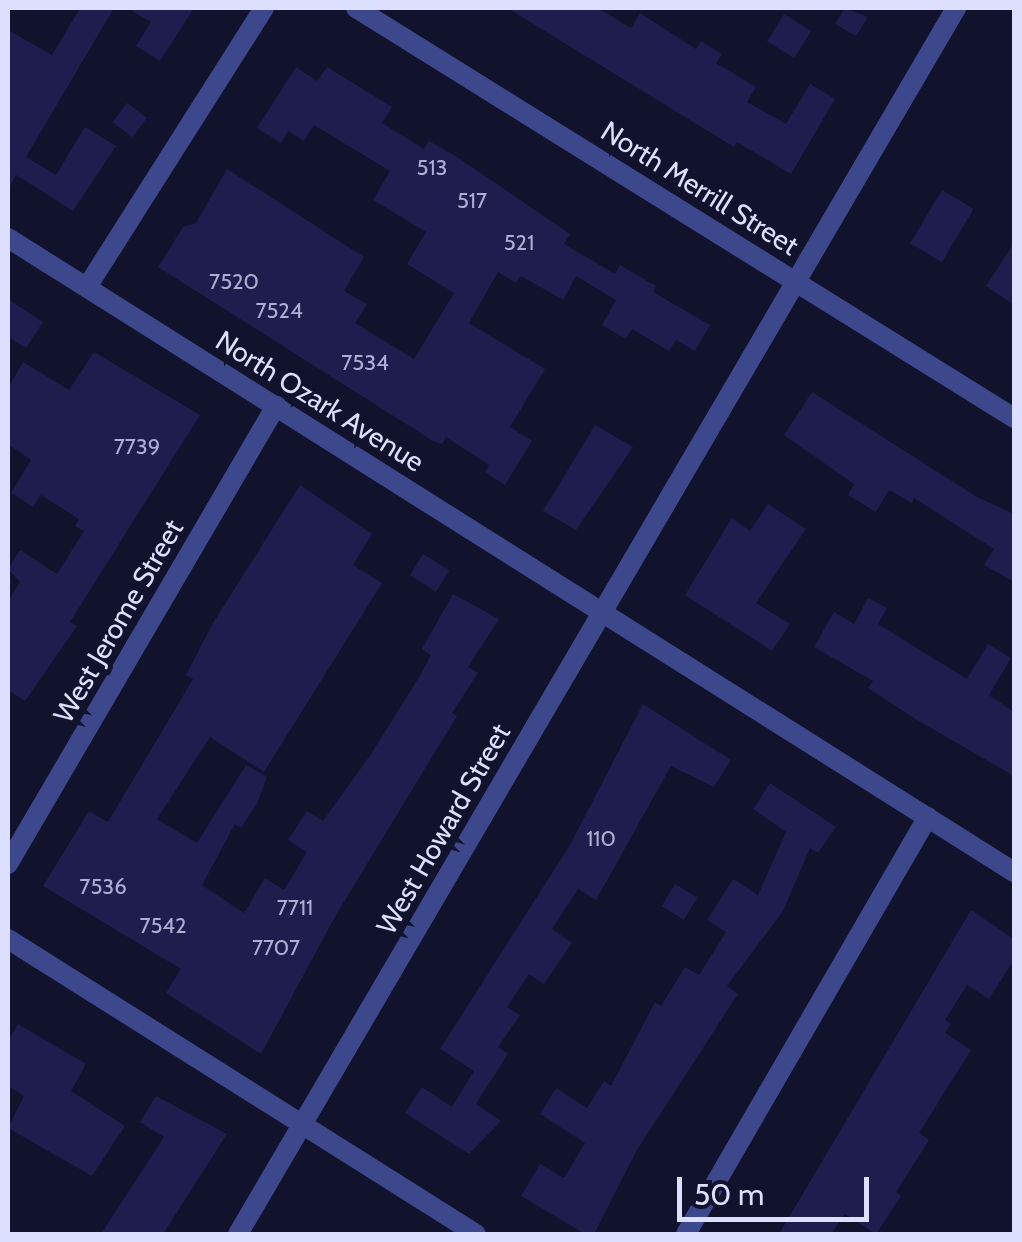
<!DOCTYPE html>
<html>
<head>
<meta charset="utf-8">
<style>
	body { margin:0 }
	#map { position:relative; width:1022px; height:1242px; overflow:hidden; background:#11122c; font-family:Cabin,sans-serif }
	div>[style] { position:absolute }
	.building>* { inset:0; background:#1e1d4d; transform-origin:0 0 }
	.street>* { height:20px; margin:-10px; padding:0 10px; transform-origin:10px; border-radius:10px; background:#3c488b }
	span { translate:-50% -50%; white-space:nowrap; text-align:center; line-height:1.15; -webkit-text-stroke:10px #11122c; paint-order:stroke }
	.number-label { font-size:22px; color:#adaed2 }
	.number-label span { -webkit-text-stroke-width:0 }
	.street-label { font-size:28px; color:#dddfff }
	.frame { position:absolute; inset:0; border:10px solid #dddfff; pointer-events:none }
	.scale { position:absolute; left:677px; top:1177px; width:192px; height:45px; box-sizing:border-box; border:5px solid #dddfff; border-top:0; padding-left:12px; font-size:30px; line-height:35px; white-space:nowrap; color:#dddfff; -webkit-text-stroke:8px #11122c; paint-order:stroke }
</style>
</head>
<body>
<div id="map">
	<div class="building">
		<div style="clip-path:polygon(80px 8px,114px 8px,26px 157px,56px 175px,85px 127px,116px 146px,73px 211px,16px 175px,8px 190px,8px 30px,52px 55px)"></div>
		<div style="clip-path:polygon(127px 8px,194px 8px,160px 61px,136px 46px,151px 22px)"></div>
		<div style="clip-path:polygon(507px 8px,598px 8px,631px 28px,640px 13px,696px 49px,701px 41px,722px 54px,716px 63px,756px 87px,747px 102px,786px 124px,810px 84px,835px 99px,791px 174px,737px 142px,734px 147px)"></div>
		<div style="clip-path:polygon(845px 8px,868px 17px,856px 36px,835px 24px)"></div>
		<div style="left:784px;top:14px;width:32px;height:32px;rotate:32deg"></div>
		<div style="clip-path:polygon(296px 67px,317px 81px,327px 67px,392px 107px,382px 123px,424px 149px,429px 141px,457px 157px,570px 234px,564px 244px,615px 274px,620px 265px,656px 286px,653px 292px,710px 325px,695px 351px,676px 340px,669px 351px,632px 329px,626px 339px,602px 325px,616px 300px,576px 276px,563px 300px,521px 276px,516px 283px,498px 272px,469px 323px,545px 369px,510px 427px,532px 441px,505px 485px,485px 472px,489px 465px,446px 437px,442px 444px,433px 441px,158px 267px,183px 227px,196px 223px,227px 169px,364px 257px,344px 291px,367px 304px,355px 323px,414px 359px,454px 293px,407px 264px,426px 232px,373px 200px,390px 171px,314px 125px,304px 141px,288px 131px,281px 143px,257px 128px)"></div>
		<div style="left:127px;top:103px;width:25px;height:24px;rotate:37deg"></div>
		<div style="left:942px;top:190px;width:37px;height:62px;rotate:31deg"></div>
		<div style="clip-path:polygon(1014px 243px,1014px 305px,986px 286px)"></div>
		<div style="clip-path:polygon(8px 299px,43px 322px,26px 348px,8px 337px)"></div>
		<div style="clip-path:polygon(94px 352px,200px 415px,70px 622px,77px 626px,25px 701px,8px 690px,8px 601px,20px 582px,8px 569px,20px 550px,57px 574px,84px 531px,75px 526px,79px 519px,41px 495px,33px 507px,11px 493px,31px 460px,8px 444px,8px 388px,23px 362px,69px 390px)"></div>
		<div style="clip-path:polygon(812px 392px,977px 497px,1014px 514px,1014px 582px,984px 565px,994px 549px,914px 498px,912px 503px,889px 490px,876px 512px,848px 495px,854px 484px,784px 435px)"></div>
		<div style="clip-path:polygon(595px 425px,633px 447px,576px 530px,543px 511px)"></div>
		<div style="clip-path:polygon(300px 485px,372px 534px,353px 565px,382px 583px,264px 772px,210px 737px,157px 819px,197px 843px,246px 765px,267px 777px,257px 804px,241px 828px,235px 824px,202px 885px,244px 913px,265px 878px,284px 890px,307px 852px,288px 840px,307px 811px,323px 821px,371px 754px,421px 674px,431px 655px,422px 649px,453px 594px,499px 619px,468px 667px,478px 673px,452px 713px,457px 716px,336px 915px,261px 1054px,166px 993px,181px 969px,43px 886px,89px 811px,108px 822px,193px 679px,186px 675px,213px 623px)"></div>
		<div style="clip-path:polygon(768px 504px,806px 529px,756px 603px,790px 624px,772px 651px,685px 595px,732px 518px,750px 531px)"></div>
		<div style="left:423px;top:554px;width:31px;height:25px;rotate:32deg"></div>
		<div style="clip-path:polygon(868px 598px,887px 608px,878px 624px,967px 679px,988px 644px,1011px 658px,989px 695px,1014px 712px,1014px 776px,917px 720px,868px 688px,873px 681px,814px 647px,834px 612px,854px 624px)"></div>
		<div style="clip-path:polygon(643px 704px,731px 760px,714px 787px,671px 766px,596px 900px,578px 889px,552px 929px,572px 943px,544px 984px,529px 974px,507px 1007px,520px 1015px,498px 1047px,508px 1054px,476px 1104px,501px 1121px,469px 1154px,405px 1113px,422px 1087px,452px 1107px,474px 1071px,440px 1049px,570px 845px)"></div>
		<div style="clip-path:polygon(770px 783px,836px 827px,818px 853px,810px 848px,783px 911px,727px 986px,738px 994px,637px 1150px,594px 1234px,585px 1234px,521px 1196px,540px 1164px,564px 1178px,585px 1143px,540px 1114px,556px 1088px,587px 1108px,604px 1081px,611px 1086px,655px 1002px,661px 1006px,685px 967px,699px 975px,726px 932px,707px 920px,733px 879px,758px 895px,786px 832px,753px 809px)"></div>
		<div style="left:675px;top:884px;width:26px;height:26px;rotate:31deg"></div>
		<div style="clip-path:polygon(971px 910px,1014px 939px,1014px 960px,989px 999px,967px 985px,945px 1020px,951px 1024px,945px 1033px,971px 1050px,919px 1133px,929px 1140px,896px 1192px,901px 1196px,876px 1234px,845px 1214px,831px 1234px,779px 1234px)"></div>
		<div style="clip-path:polygon(18px 1024px,86px 1064px,71px 1091px,125px 1126px,92px 1176px,8px 1128px,24px 1096px,8px 1086px,8px 1041px)"></div>
		<div style="clip-path:polygon(156px 1096px,227px 1134px,163px 1234px,101px 1234px,164px 1137px,140px 1122px)"></div>
	</div>
	<div class="street">
		<div style="left:356px;top:8px;width:775px;rotate:31.93deg"></div>
		<div style="left:8px;top:238px;width:1189px;rotate:32.22deg"></div>
		<div style="left:87px;top:287px;width:330px;rotate:-57.6deg"></div>
		<div style="left:8px;top:864px;width:531px;rotate:-59.67deg"></div>
		<div style="left:8px;top:939px;width:553px;rotate:32.22deg"></div>
		<div style="left:238px;top:1234px;width:1421px;rotate:-59.64deg"></div>
		<div style="left:686px;top:1234px;width:482px;rotate:-59.9deg"></div>
	</div>
	<div class="number-label">
		<span style="left:432px;top:168px">513</span>
		<span style="left:472px;top:201px">517</span>
		<span style="left:519px;top:243px">521</span>
		<span style="left:234px;top:282px">7520</span>
		<span style="left:279px;top:311px">7524</span>
		<span style="left:365px;top:363px">7534</span>
		<span style="left:137px;top:447px">7739</span>
		<span style="left:601px;top:839px">110</span>
		<span style="left:103px;top:887px">7536</span>
		<span style="left:295px;top:908px">7711</span>
		<span style="left:163px;top:926px">7542</span>
		<span style="left:276px;top:948px">7707</span>
	</div>
	<div class="street-label">
		<span style="left:700px;top:188px;rotate:32deg">North Merrill Street</span>
		<span style="left:320px;top:401px;rotate:32deg">North Ozark Avenue</span>
		<span style="left:118px;top:621px;rotate:-60deg">West Jerome Street</span>
		<span style="left:443px;top:829px;rotate:-60deg">West Howard Street</span>
	</div>
	<div class="frame"></div>
	<div class="scale">50 m</div>
</div>
</body>
</html>
